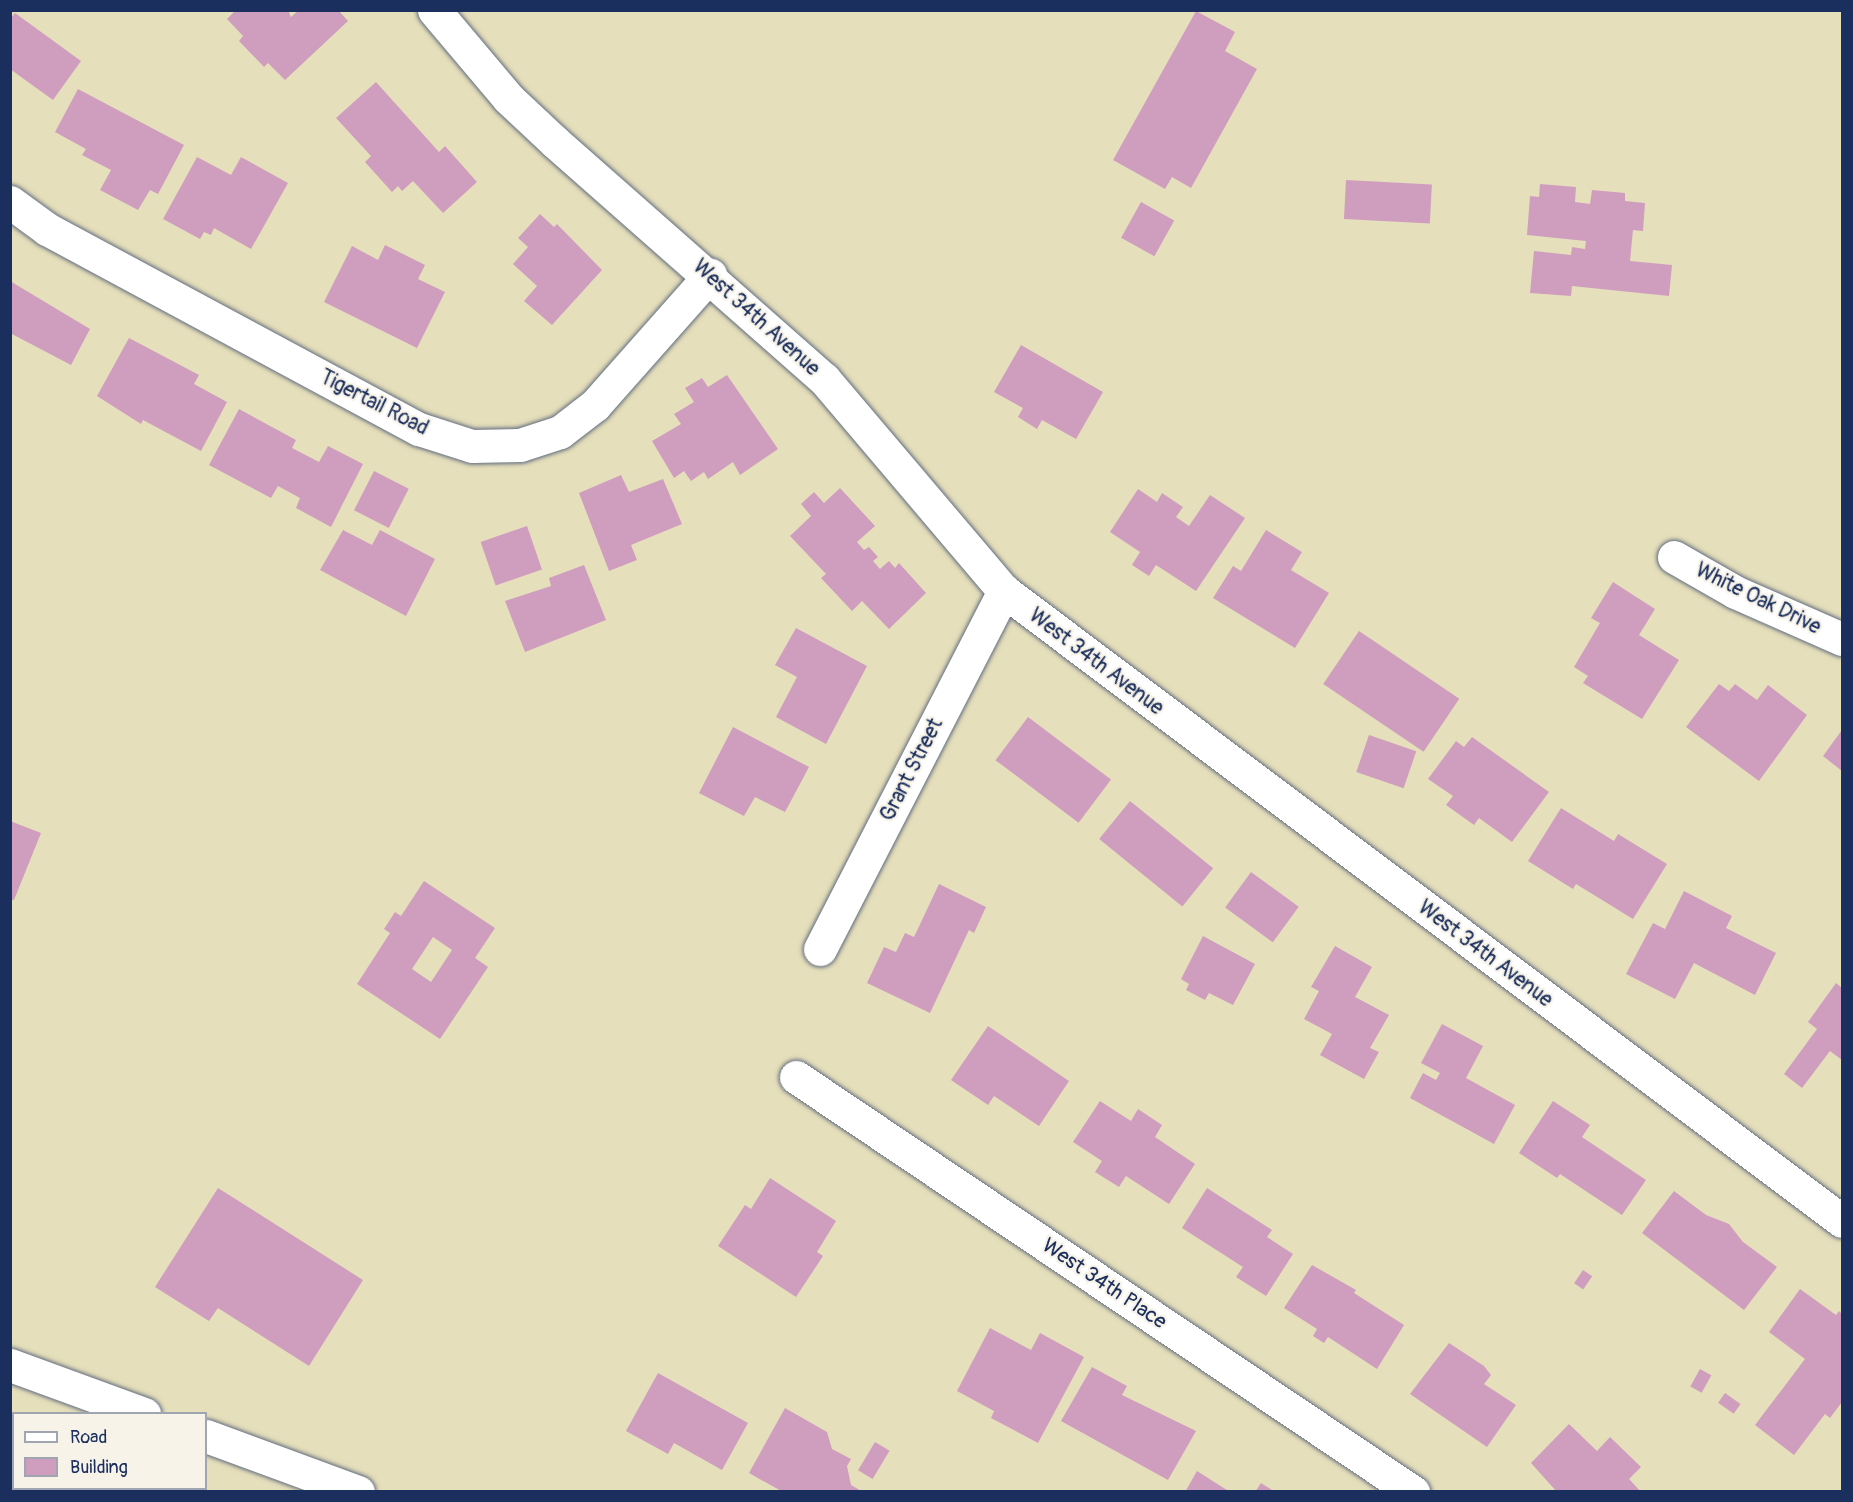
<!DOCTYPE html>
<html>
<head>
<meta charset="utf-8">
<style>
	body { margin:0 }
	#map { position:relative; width:1853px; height:1502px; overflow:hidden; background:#e6dfbb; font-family:Pangolin,sans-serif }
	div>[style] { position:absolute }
	.building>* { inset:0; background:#cf9ebf; transform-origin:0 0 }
	.roads { filter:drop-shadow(0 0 2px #626d7f) drop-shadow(0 0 2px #626d7f) }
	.minor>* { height:33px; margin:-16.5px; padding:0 16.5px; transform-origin:16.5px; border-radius:16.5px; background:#fff }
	span { translate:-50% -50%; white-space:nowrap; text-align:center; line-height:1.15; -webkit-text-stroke:4.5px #f7f3e8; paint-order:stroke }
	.street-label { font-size:21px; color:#1b2f5e }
	.frame { position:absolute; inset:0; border:12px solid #1b2f5e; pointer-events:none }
	.legend { position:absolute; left:12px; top:1412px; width:195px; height:78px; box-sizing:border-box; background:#f7f3e8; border:2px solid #9fa5b1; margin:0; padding:8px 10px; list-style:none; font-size:18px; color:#1b2f5e }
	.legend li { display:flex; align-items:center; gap:12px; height:30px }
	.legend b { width:30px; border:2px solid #9fa5b1 }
</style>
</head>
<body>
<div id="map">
	<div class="building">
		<div style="clip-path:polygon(236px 10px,288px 10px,291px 17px,299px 10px,338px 10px,348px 21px,285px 80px,268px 63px,264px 67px,239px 41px,243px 36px,227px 19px)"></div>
		<div style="clip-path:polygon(1196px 11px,1235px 32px,1225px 51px,1257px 69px,1191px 188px,1172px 177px,1165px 189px,1113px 160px)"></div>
		<div style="clip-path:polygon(15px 13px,81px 61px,53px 100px,10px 69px,10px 19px)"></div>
		<div style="clip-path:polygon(376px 82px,439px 152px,445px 146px,477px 182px,443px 213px,413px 181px,402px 191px,398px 186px,392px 192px,365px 162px,371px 156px,336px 118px)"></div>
		<div style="clip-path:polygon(78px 89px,184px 145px,158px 194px,150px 190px,138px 210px,100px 190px,111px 170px,82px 155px,86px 149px,55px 132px)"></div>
		<div style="clip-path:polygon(197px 157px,231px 175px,241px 157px,288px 183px,251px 249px,214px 228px,211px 235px,204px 232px,200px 239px,163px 219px)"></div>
		<div style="left:1346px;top:180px;width:86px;height:39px;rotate:3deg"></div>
		<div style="clip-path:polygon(1540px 184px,1576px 187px,1575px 202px,1590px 204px,1592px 190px,1625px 193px,1625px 201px,1645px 203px,1643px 231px,1633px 230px,1630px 261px,1672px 265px,1669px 296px,1572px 286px,1571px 296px,1530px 293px,1534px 251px,1571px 255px,1572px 247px,1585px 249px,1586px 241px,1527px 235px,1530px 196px,1539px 197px)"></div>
		<div style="left:1141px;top:202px;width:38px;height:41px;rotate:29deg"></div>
		<div style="clip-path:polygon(540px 214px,554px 227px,557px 224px,602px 270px,552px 325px,524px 301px,537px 286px,513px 264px,528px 247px,518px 238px)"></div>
		<div style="clip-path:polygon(385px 245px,425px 265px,418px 279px,445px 292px,417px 348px,324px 302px,352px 246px,378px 260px)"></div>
		<div style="clip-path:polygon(10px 281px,90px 329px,71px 365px,10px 333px)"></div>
		<div style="clip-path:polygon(129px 338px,199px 375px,194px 384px,227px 402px,201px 451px,143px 420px,141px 424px,97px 396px)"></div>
		<div style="clip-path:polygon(1021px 345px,1103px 392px,1076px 439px,1042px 420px,1037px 429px,1018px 417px,1023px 408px,994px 392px)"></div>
		<div style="clip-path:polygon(727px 375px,778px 449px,740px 475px,733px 462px,708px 479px,704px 472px,691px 481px,684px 471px,674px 478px,652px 441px,681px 424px,674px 414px,694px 402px,685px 388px,702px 378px,708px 387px)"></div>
		<div style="clip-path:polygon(239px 409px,296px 440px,292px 448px,319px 462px,328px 446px,363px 464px,331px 527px,296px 508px,300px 498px,278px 486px,271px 498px,209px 465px)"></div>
		<div style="left:374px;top:471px;width:39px;height:44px;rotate:27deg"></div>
		<div style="clip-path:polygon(621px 475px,629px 492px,663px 479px,682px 524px,631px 545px,637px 560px,609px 571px,579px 493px)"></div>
		<div style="clip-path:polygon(840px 488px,875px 526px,857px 542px,864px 550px,869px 547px,878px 557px,873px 561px,880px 569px,889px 561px,895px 568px,899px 563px,926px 593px,889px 629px,862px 601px,852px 611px,821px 578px,826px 574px,790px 536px,811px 516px,801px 504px,814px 492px,824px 503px)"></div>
		<div style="clip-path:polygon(1138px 489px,1157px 502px,1162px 493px,1183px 507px,1176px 517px,1189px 526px,1210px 495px,1245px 518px,1196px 591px,1156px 565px,1149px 576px,1132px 565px,1140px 552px,1110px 532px)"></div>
		<div style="left:527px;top:526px;width:46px;height:49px;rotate:71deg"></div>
		<div style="clip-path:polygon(343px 530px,372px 545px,380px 530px,435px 559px,406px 616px,320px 570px)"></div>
		<div style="clip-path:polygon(1266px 530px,1302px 552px,1291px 570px,1329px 593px,1295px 648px,1213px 598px,1233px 566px,1241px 571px)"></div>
		<div style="clip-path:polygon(584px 565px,606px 620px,525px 652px,505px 601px,551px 586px,549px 578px)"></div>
		<div style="clip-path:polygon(1613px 582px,1655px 609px,1639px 635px,1679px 660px,1642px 719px,1583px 683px,1588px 676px,1574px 667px,1600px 623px,1591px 618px)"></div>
		<div style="clip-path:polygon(796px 628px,867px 666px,826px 744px,776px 717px,797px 677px,775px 665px)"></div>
		<div style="left:1359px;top:631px;width:121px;height:64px;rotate:34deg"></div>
		<div style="clip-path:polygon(1719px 684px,1729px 691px,1735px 684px,1757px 700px,1768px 685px,1807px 715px,1759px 781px,1686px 727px)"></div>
		<div style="left:1028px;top:717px;width:104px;height:54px;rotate:37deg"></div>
		<div style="clip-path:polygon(733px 727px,809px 767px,785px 812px,755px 797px,744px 816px,699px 793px)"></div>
		<div style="clip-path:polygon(1842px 730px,1842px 771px,1823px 756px)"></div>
		<div style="left:1369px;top:735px;width:50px;height:39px;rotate:19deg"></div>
		<div style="clip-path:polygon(1472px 737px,1549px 792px,1512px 842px,1479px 818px,1474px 825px,1446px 805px,1453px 796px,1428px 779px,1456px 741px,1464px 747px)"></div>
		<div style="left:1130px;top:801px;width:107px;height:49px;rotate:39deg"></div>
		<div style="clip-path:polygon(1561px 808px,1614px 841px,1618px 834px,1667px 864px,1633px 919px,1576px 884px,1573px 889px,1528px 861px)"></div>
		<div style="clip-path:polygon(10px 821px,41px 833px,14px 900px,10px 899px)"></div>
		<div style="left:1251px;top:872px;width:59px;height:44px;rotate:36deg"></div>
		<div style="clip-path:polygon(evenodd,424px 881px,495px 928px,475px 958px,488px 967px,440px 1039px,357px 984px,390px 933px,384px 929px,395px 912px,401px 916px,424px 881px,433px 937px,452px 950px,431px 982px,412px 969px,433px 937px)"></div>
		<div style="clip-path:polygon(939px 884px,986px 907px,974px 933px,969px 930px,930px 1013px,867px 983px,884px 947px,896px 952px,905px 933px,914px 937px)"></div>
		<div style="clip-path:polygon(1684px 891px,1732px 916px,1726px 928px,1776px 953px,1755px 995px,1694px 963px,1675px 999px,1626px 974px,1653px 923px,1665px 929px)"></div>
		<div style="clip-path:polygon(1203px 936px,1255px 964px,1233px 1005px,1209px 993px,1205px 1000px,1186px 990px,1189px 984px,1181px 979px)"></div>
		<div style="clip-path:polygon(1335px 946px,1372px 967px,1355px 997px,1389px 1015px,1370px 1048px,1379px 1052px,1364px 1079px,1320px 1055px,1332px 1034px,1304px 1019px,1319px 991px,1311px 987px)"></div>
		<div style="clip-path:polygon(1836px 983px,1842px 988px,1842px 1060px,1830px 1051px,1802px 1088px,1784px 1074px,1817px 1029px,1808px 1022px)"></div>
		<div style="clip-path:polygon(1442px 1024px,1483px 1046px,1466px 1078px,1515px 1105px,1494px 1144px,1410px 1098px,1423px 1073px,1436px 1080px,1440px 1073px,1421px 1063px)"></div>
		<div style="clip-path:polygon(988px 1026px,1069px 1081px,1039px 1126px,994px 1096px,988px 1105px,951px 1080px)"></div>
		<div style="clip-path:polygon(1100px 1101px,1131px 1121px,1138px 1109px,1162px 1125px,1155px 1137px,1195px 1164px,1169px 1204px,1126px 1176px,1119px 1187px,1095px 1172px,1102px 1161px,1073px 1142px)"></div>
		<div style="clip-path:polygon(1553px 1101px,1590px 1125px,1582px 1137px,1646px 1180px,1622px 1215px,1560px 1174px,1557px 1178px,1519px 1153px)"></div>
		<div style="clip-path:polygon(770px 1178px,836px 1221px,817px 1252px,823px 1256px,796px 1297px,718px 1246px,745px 1205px,751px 1209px)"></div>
		<div style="clip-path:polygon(218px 1188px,363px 1280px,309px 1366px,218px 1308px,209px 1321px,155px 1287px)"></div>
		<div style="clip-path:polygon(1207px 1188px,1272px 1230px,1267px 1237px,1293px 1254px,1266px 1296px,1236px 1277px,1243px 1267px,1182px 1228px)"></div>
		<div style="clip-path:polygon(1674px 1191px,1706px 1215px,1729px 1224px,1743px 1242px,1777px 1267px,1744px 1310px,1642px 1233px)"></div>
		<div style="clip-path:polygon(1312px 1265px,1356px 1290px,1354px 1293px,1404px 1325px,1377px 1369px,1328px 1337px,1324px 1343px,1313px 1336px,1317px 1329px,1284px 1308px)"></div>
		<div style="left:1583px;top:1270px;width:11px;height:16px;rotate:34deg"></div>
		<div style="clip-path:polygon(1800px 1289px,1836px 1315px,1839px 1311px,1842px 1314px,1842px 1402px,1830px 1418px,1825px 1414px,1794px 1455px,1755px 1425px,1805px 1359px,1769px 1332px)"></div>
		<div style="clip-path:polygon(990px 1328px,1031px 1350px,1040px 1333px,1084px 1357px,1038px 1443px,991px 1418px,994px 1411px,957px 1391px)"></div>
		<div style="clip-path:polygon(1449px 1343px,1484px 1366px,1491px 1375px,1484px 1384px,1516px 1405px,1487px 1447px,1410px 1394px)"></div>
		<div style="clip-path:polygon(1092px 1367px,1127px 1386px,1122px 1395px,1196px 1431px,1168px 1480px,1061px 1421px)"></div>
		<div style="left:1700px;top:1369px;width:13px;height:20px;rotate:29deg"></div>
		<div style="clip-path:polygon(658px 1373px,748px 1423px,722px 1470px,674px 1443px,668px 1454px,626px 1431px)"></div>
		<div style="left:1725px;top:1393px;width:19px;height:12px;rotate:35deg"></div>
		<div style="clip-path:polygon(785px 1408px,827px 1432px,832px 1449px,851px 1459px,847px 1466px,851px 1485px,863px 1492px,783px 1492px,749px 1473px)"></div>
		<div style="clip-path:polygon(1569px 1424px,1597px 1451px,1610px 1437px,1641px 1467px,1629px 1479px,1641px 1492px,1557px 1492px,1531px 1463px)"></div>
		<div style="clip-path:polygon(14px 1425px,14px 1480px,10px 1478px)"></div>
		<div style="left:875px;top:1442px;width:17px;height:33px;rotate:31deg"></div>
		<div style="clip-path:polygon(1197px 1471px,1230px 1492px,1185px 1492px)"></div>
		<div style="clip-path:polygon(1261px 1483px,1275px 1492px,1255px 1492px)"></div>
	</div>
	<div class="roads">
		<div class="minor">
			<div style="left:434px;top:10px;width:115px;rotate:49.9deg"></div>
			<div style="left:508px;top:98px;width:64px;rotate:43.1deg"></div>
			<div style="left:555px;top:142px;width:359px;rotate:41.4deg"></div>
			<div style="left:824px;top:379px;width:278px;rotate:49.7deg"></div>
			<div style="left:1004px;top:591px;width:1048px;rotate:36.94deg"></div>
			<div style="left:10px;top:202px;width:46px;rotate:36.1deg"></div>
			<div style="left:47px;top:229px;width:422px;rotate:28.3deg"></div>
			<div style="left:419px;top:429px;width:56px;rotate:17.8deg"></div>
			<div style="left:472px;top:446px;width:48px;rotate:-1.2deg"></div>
			<div style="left:520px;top:445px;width:42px;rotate:-18deg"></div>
			<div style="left:560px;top:432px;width:44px;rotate:-37.6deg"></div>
			<div style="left:595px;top:405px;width:174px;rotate:-48.5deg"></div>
			<div style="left:1674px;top:557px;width:70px;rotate:29.8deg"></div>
			<div style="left:1735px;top:592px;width:117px;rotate:23.7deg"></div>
			<div style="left:820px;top:949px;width:403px;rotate:-62.8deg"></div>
			<div style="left:796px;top:1077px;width:744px;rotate:33.93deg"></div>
			<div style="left:10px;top:1365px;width:143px;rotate:20.1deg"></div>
			<div style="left:206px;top:1436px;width:162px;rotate:20.2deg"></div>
		</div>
	</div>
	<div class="street-label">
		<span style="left:756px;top:318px;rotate:42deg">West 34th Avenue</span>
		<span style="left:374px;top:403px;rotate:27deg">Tigertail Road</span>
		<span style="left:1758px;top:599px;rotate:26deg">White Oak Drive</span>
		<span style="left:1096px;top:662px;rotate:37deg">West 34th Avenue</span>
		<span style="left:912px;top:770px;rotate:-63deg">Grant Street</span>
		<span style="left:1485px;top:954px;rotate:37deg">West 34th Avenue</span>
		<span style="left:1104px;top:1284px;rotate:34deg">West 34th Place</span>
	</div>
	<div class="frame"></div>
	<ul class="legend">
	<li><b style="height:8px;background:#fff"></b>Road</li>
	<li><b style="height:16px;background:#cf9ebf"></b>Building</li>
	</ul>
</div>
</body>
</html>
